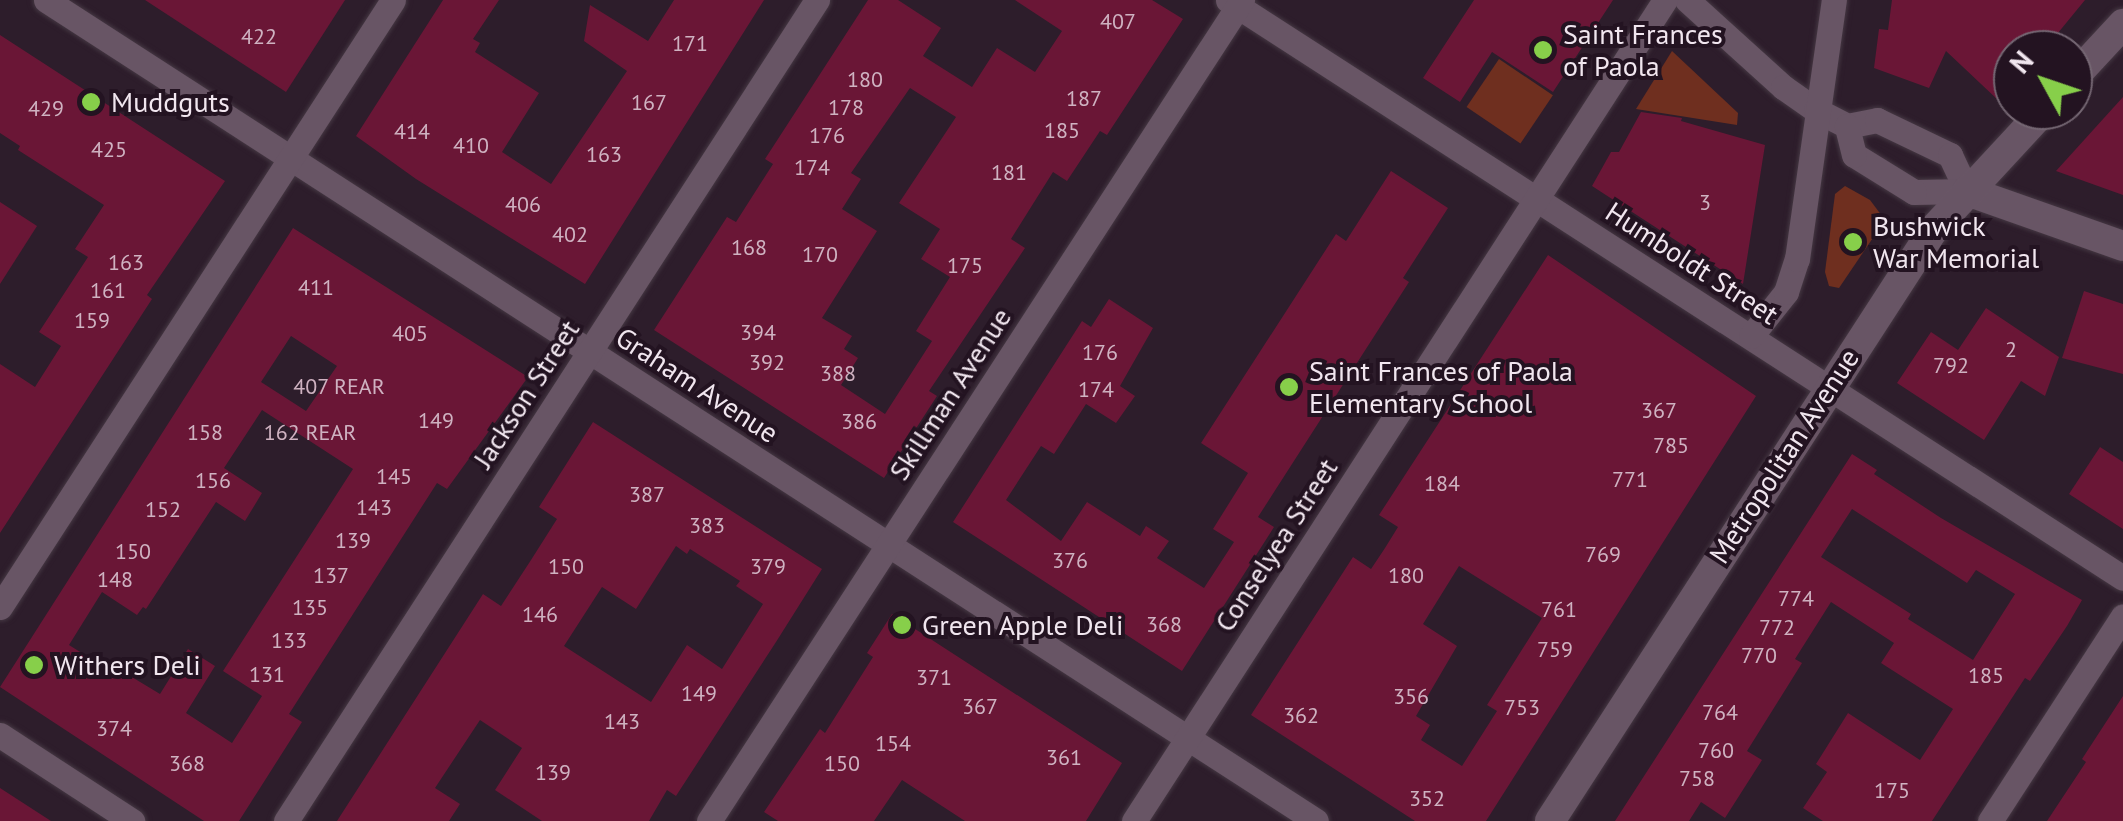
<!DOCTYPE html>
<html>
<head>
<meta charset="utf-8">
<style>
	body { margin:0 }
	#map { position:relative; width:2123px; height:821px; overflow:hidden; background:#2d1d2b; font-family:"PT Sans",sans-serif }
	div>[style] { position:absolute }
	.green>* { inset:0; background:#6f2f1f; transform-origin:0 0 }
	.building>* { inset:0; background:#6a1636 }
	.roads { filter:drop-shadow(0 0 2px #453843) drop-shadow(0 0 2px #453843) }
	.street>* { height:25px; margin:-12.5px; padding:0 12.5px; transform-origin:12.5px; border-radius:12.5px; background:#685565 }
	.secondary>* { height:30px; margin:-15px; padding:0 15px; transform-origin:15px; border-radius:15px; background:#685565 }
	.dots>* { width:28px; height:28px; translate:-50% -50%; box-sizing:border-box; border:5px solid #231321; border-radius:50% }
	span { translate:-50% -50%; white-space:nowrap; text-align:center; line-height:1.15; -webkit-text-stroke:8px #231321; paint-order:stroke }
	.number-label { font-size:22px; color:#cfb2c1 }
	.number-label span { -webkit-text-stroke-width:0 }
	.poi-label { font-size:28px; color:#f1e6ef }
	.left { translate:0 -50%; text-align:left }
	.street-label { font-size:28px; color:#f1e6ef }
	.north { position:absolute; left:1993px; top:30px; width:100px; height:100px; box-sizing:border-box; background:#231321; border:2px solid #756773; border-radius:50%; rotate:310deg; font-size:28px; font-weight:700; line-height:40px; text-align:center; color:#f1e6ef }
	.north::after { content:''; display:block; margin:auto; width:35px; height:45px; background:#87cf4a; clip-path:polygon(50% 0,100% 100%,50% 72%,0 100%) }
</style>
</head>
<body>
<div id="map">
	<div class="green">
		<div style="clip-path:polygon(1672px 51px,1738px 113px,1737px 125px,1636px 109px)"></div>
		<div style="left:1499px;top:59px;width:65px;height:58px;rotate:34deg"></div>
		<div style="clip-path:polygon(1845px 186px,1870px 200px,1885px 220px,1839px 288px,1829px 286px,1825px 272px,1835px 194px)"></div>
	</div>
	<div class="building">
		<div style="clip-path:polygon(145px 0,345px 0,286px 92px)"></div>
		<div style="clip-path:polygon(443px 0,499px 0,473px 39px,480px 43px,475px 52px,539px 93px,502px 152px,551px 184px,627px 71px,584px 41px,590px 5px,648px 41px,674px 0,764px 0,585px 284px,416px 179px,356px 136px)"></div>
		<div style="clip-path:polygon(evenodd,868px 0,898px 0,941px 28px,923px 56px,972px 87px,997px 48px,1035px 72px,1062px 31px,1015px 0,1152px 0,1183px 19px,1107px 135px,1100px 131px,1067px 181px,1053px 172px,1011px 239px,1025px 248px,929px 391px,937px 396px,884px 478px,654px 330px,727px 217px,736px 222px,773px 164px,765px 159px,868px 0,910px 88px,956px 117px,899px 203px,940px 229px,921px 259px,950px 277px,916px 331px,932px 341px,885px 414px,841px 385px,858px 358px,844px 349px,852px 336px,822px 318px,877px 231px,842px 209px,861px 179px,851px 173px,910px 88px)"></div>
		<div style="clip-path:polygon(1474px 0,1613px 0,1553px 92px,1492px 52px,1460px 102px,1423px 78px)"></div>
		<div style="clip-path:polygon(1892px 0,2085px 0,2044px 50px,2013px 50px,2013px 84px,1998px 100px,1946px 51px,1929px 88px,1874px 68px,1879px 29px,1888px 30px)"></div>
		<div style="clip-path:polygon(0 35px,225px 181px,147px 295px,152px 299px,0 533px,0 364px,35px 387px,61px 346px,39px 332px,88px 257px,75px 249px,104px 205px,18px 150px,20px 146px,0 133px)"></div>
		<div style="clip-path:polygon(2123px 97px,2123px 195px,2056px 171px)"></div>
		<div style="clip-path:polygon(1641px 112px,1682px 118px,1681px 121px,1765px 145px,1743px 284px,1592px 186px,1611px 152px,1619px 152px)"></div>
		<div style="clip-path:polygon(1391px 171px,1448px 208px,1403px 278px,1409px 282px,1258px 517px,1274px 527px,1182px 671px,953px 522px,1082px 321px,1091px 327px,1109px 299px,1153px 328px,1120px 386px,1135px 396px,1116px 423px,1086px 404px,1054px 454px,1041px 446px,1006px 500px,1061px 541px,1087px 502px,1140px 536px,1146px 526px,1169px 541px,1157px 558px,1204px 588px,1234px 542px,1213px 529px,1248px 473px,1201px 443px,1336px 234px,1346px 241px)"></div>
		<div style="clip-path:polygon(0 202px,37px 226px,0 284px)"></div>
		<div style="clip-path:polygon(evenodd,293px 228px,528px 377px,447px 489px,437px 483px,289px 714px,302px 722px,239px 821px,204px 821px,0 687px,293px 228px,291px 336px,337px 366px,306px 411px,261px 382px,291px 336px,293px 228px,262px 410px,353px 469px,223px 671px,262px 696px,232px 743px,186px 713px,215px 666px,188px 649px,160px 694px,112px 665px,109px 670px,69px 645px,102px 592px,137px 615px,143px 607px,146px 609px,216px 502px,245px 521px,262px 493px,224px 468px,262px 410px)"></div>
		<div style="clip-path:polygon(evenodd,1548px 255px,1756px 396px,1486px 821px,1415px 821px,1251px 715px,1353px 557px,1371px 569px,1385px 548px,1398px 527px,1379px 515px,1548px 255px,1459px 566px,1542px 618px,1487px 705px,1497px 711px,1462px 766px,1421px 740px,1430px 725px,1416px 716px,1457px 646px,1423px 624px,1459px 566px)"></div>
		<div style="clip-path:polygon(2084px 291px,2123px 304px,2123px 374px,2062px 358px)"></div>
		<div style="clip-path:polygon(1986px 308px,2059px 357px,2045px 396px,2021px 381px,1984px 440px,1897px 383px,1931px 332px,1958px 350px)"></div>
		<div style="clip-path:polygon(evenodd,593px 422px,822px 569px,776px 642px,676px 796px,667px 790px,649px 821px,542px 821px,495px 790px,522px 748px,480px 720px,435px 788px,460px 804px,449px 821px,337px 821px,483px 594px,501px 606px,531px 560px,557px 519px,539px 507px,593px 422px,676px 546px,687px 554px,690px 549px,740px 581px,736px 586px,763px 604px,722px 669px,687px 645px,651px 702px,564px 646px,602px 587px,636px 609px,676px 546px)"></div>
		<div style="clip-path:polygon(2100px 447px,2123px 462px,2123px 529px,2069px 494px)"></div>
		<div style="clip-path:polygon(evenodd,1852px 454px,1877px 470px,1874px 474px,1941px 518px,2082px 600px,2067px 626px,2030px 681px,2025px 678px,1932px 821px,1823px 821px,1803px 808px,1827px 772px,1816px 764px,1848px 713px,1920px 760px,1953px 709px,1881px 663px,1894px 643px,1831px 602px,1795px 659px,1802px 663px,1747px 751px,1762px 760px,1725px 818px,1701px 802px,1689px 821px,1615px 821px,1852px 454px,1852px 509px,1967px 583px,1976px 570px,2015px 594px,1973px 660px,1908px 619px,1911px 614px,1821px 557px,1852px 509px)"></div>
		<div style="clip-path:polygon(892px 614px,1122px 763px,1086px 821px,965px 821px,902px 780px,874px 821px,778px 821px,764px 812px,820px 729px,825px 733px,873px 657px,867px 653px)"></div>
		<div style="clip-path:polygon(2123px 696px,2123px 821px,2047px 821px,2086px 762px,2082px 759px)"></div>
		<div style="clip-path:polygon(0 788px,51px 821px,0 821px)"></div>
	</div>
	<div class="roads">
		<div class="street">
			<div style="left:46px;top:0;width:1512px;rotate:32.88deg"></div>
			<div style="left:1228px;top:0;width:1065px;rotate:32.85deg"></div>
			<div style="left:1687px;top:0;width:130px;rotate:42.2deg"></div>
			<div style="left:1783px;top:87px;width:40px;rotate:34.9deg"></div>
			<div style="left:1816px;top:110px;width:35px;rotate:27deg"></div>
			<div style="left:1847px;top:126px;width:31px;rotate:-11deg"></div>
			<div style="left:1877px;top:120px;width:81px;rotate:25.6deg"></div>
			<div style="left:1950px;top:155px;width:40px;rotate:65deg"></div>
			<div style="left:1967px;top:191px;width:53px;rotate:178.9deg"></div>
			<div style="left:1914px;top:192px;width:70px;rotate:-148.3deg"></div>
			<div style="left:1854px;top:155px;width:30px;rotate:-104deg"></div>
			<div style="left:1751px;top:336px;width:56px;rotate:-51.5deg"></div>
			<div style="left:1786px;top:292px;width:35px;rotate:-72deg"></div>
			<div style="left:1797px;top:259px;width:262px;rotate:-81.9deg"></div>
			<div style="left:0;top:607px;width:723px;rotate:-57.08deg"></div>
			<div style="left:0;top:735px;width:158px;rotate:33.1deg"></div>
			<div style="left:286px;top:821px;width:978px;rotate:-57.11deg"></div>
			<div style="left:709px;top:821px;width:979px;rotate:-57.01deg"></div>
			<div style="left:1134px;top:821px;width:978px;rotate:-57.11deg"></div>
			<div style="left:1990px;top:821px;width:244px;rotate:-57deg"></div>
		</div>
		<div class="secondary">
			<div style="left:2073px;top:78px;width:74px;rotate:-47.2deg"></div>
			<div style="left:1967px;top:191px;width:165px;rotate:19.4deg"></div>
			<div style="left:1550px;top:821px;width:704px;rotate:-57.05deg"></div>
			<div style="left:1933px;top:230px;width:163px;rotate:-47.2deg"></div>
		</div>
	</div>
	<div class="dots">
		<div style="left:1543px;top:50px;background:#87cf4a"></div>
		<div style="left:91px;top:102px;background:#87cf4a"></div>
		<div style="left:1853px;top:242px;background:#87cf4a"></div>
		<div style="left:1289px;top:387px;background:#87cf4a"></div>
		<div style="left:902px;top:625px;background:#87cf4a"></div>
		<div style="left:34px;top:665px;background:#87cf4a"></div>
	</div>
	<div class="number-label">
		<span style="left:1118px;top:22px">407</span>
		<span style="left:259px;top:37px">422</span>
		<span style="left:690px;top:44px">171</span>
		<span style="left:865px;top:80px">180</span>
		<span style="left:1084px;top:99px">187</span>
		<span style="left:649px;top:103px">167</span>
		<span style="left:846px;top:108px">178</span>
		<span style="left:46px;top:109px">429</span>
		<span style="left:1062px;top:131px">185</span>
		<span style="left:412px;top:132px">414</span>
		<span style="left:827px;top:136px">176</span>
		<span style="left:471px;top:146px">410</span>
		<span style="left:109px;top:150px">425</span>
		<span style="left:604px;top:155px">163</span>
		<span style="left:812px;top:168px">174</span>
		<span style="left:1009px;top:173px">181</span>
		<span style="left:1705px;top:203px">3</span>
		<span style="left:523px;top:205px">406</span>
		<span style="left:570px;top:235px">402</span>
		<span style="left:749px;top:248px">168</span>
		<span style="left:820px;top:255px">170</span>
		<span style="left:126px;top:263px">163</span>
		<span style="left:965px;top:266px">175</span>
		<span style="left:316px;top:288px">411</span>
		<span style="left:108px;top:291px">161</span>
		<span style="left:92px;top:321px">159</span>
		<span style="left:758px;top:333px">394</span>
		<span style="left:410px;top:334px">405</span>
		<span style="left:2011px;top:350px">2</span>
		<span style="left:1100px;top:353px">176</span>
		<span style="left:767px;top:363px">392</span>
		<span style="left:1951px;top:366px">792</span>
		<span style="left:838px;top:374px">388</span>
		<span style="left:339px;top:387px">407 REAR</span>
		<span style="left:1096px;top:390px">174</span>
		<span style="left:1659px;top:411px">367</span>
		<span style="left:436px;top:421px">149</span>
		<span style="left:859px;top:422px">386</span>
		<span style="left:205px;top:433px">158</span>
		<span style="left:310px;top:433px">162 REAR</span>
		<span style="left:1671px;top:446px">785</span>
		<span style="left:394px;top:477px">145</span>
		<span style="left:1630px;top:480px">771</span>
		<span style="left:213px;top:481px">156</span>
		<span style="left:1442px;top:484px">184</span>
		<span style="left:647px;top:495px">387</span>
		<span style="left:374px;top:508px">143</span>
		<span style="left:163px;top:510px">152</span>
		<span style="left:707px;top:526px">383</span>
		<span style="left:353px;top:541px">139</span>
		<span style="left:133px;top:552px">150</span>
		<span style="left:1603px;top:555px">769</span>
		<span style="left:1070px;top:561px">376</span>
		<span style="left:566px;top:567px">150</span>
		<span style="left:768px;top:567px">379</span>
		<span style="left:331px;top:576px">137</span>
		<span style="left:1406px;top:576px">180</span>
		<span style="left:115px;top:580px">148</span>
		<span style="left:1796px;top:599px">774</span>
		<span style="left:310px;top:608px">135</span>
		<span style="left:1559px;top:610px">761</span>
		<span style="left:540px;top:615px">146</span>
		<span style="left:1164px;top:625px">368</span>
		<span style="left:1777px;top:628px">772</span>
		<span style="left:289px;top:641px">133</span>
		<span style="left:1555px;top:650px">759</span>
		<span style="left:1759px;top:656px">770</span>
		<span style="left:267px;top:675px">131</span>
		<span style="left:1986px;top:676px">185</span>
		<span style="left:934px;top:678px">371</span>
		<span style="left:699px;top:694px">149</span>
		<span style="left:1411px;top:697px">356</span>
		<span style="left:980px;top:707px">367</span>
		<span style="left:1522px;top:708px">753</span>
		<span style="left:1720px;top:713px">764</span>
		<span style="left:1301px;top:716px">362</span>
		<span style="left:622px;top:722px">143</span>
		<span style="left:114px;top:729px">374</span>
		<span style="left:893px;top:744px">154</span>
		<span style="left:1716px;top:751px">760</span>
		<span style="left:1064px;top:758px">361</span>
		<span style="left:187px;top:764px">368</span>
		<span style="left:842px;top:764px">150</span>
		<span style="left:553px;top:773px">139</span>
		<span style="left:1697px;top:779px">758</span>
		<span style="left:1892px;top:791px">175</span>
		<span style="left:1427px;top:799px">352</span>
	</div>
	<div class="poi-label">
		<span class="left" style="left:1563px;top:50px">Saint Frances<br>of Paola</span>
		<span class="left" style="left:111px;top:102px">Muddguts</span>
		<span class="left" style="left:1873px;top:242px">Bushwick<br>War Memorial</span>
		<span class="left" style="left:1309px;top:387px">Saint Frances of Paola<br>Elementary School</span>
		<span class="left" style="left:922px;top:625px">Green Apple Deli</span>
		<span class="left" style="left:54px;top:665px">Withers Deli</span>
	</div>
	<div class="street-label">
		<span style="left:1692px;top:263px;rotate:33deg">Humboldt Street</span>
		<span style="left:697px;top:385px;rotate:33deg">Graham Avenue</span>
		<span style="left:526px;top:394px;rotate:-57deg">Jackson Street</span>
		<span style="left:950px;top:394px;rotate:-57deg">Skillman Avenue</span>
		<span style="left:1784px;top:456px;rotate:-57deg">Metropolitan Avenue</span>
		<span style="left:1276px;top:545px;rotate:-57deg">Conselyea Street</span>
	</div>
	<div class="north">N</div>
</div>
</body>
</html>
